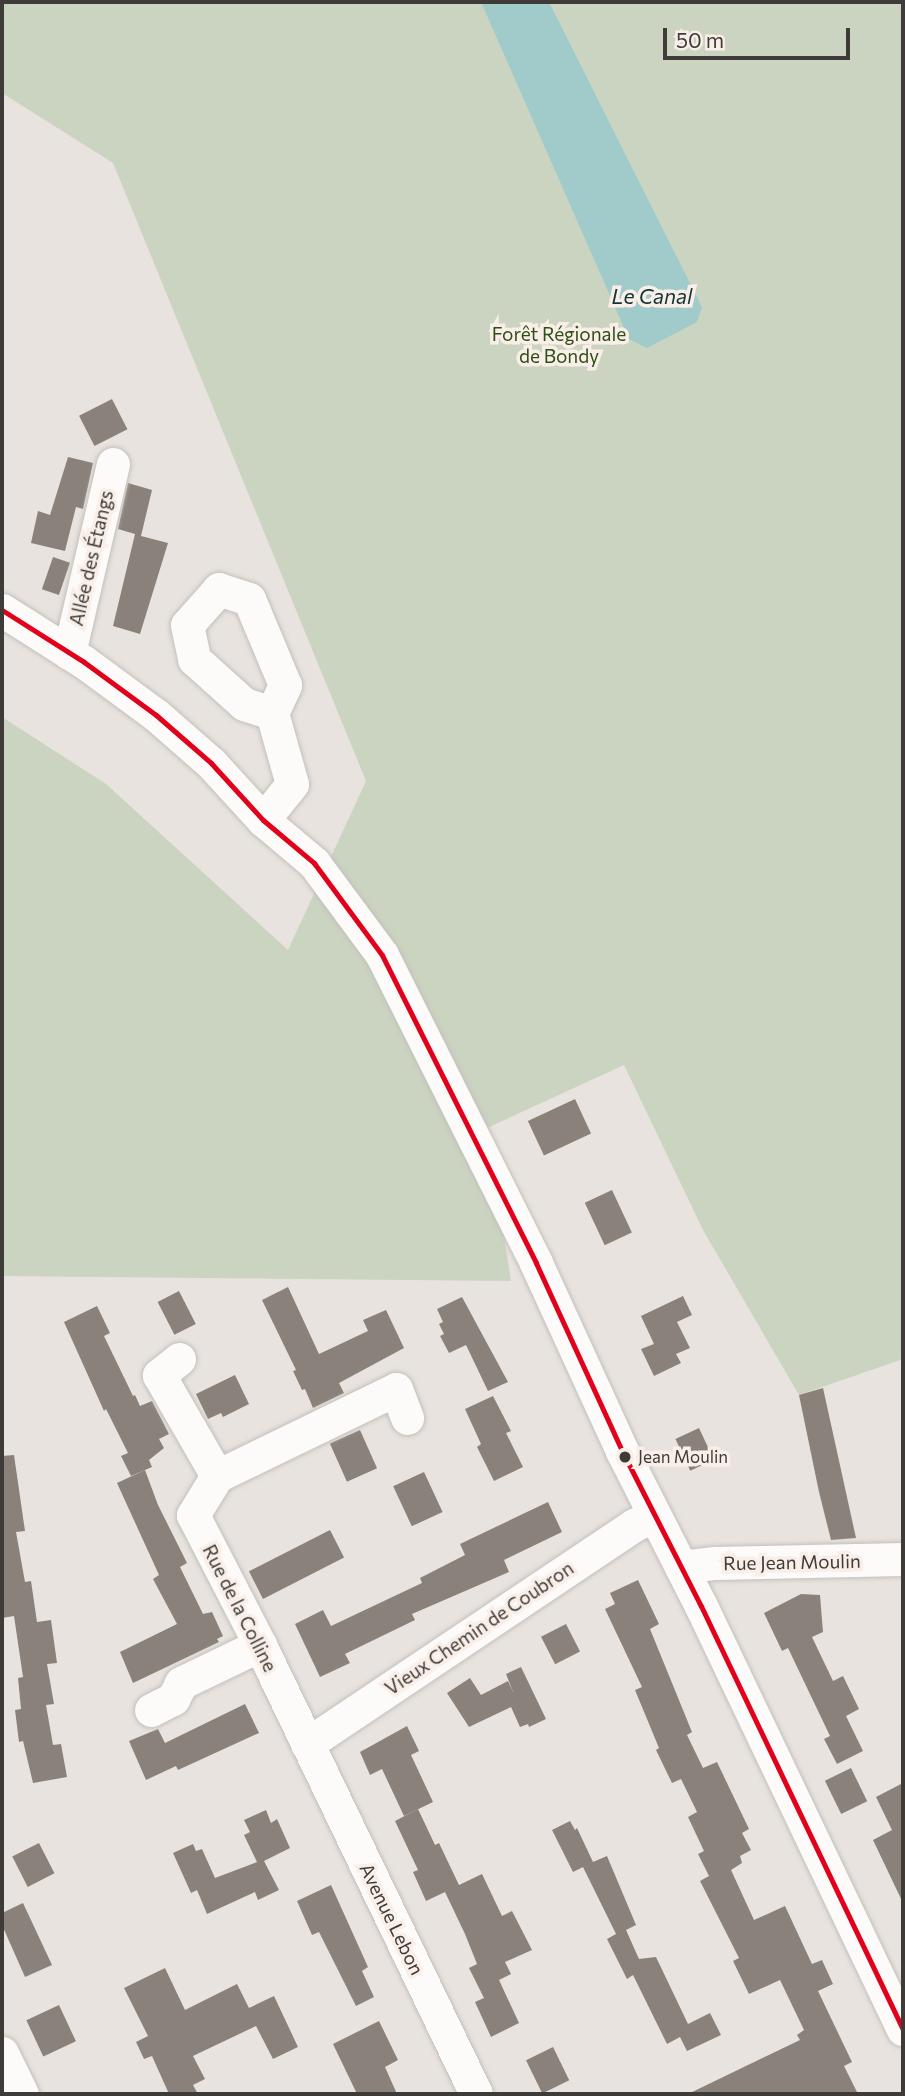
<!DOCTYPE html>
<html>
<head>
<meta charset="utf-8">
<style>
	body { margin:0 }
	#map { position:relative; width:905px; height:2096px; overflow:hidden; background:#e8e3de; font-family:Commissioner,sans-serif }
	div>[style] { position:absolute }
	.green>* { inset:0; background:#cbd4c0 }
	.water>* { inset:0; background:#a1cbcb }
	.building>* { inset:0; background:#8a827a; transform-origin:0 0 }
	.roads { filter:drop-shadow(0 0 2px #c3c0bc) drop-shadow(0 0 2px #c3c0bc) }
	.minor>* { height:33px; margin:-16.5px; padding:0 16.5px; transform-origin:16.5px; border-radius:16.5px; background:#fcfbfa }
	.bus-1>* { height:5px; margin:-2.5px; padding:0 2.5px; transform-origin:2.5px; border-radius:2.5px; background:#e2001a }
	.dots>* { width:19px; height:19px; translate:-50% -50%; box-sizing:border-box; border:4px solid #f9efe8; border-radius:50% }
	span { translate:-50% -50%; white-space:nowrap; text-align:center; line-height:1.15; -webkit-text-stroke:7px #f9efe8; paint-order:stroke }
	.bus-label { font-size:17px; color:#3e3b38 }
	.left { translate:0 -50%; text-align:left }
	.park-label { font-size:19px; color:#2d4e15 }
	.street-label { font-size:19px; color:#3e3b38 }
	.water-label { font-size:21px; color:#133334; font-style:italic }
	.frame { position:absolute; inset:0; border:4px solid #3e3b38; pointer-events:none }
	.scale { position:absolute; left:663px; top:28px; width:187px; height:32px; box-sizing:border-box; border:4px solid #3e3b38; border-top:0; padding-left:9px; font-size:21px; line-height:24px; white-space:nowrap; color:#3e3b38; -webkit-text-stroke:5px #f9efe8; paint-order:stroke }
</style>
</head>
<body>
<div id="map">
	<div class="green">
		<div style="clip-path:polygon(2px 2px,903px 2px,903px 1359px,799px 1395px,703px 1230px,624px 1065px,487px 1128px,511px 1281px,2px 1276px,2px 717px,106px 784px,288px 950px,366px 781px,113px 163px,2px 93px)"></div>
	</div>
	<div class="water">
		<div style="clip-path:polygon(481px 2px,549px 2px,702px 307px,697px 322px,647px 348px,629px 339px)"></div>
	</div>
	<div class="building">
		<div style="left:112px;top:399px;width:34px;height:37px;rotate:63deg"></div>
		<div style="clip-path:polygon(68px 457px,93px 463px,83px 509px,76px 507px,65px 551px,31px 543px,38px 511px,50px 515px)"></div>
		<div style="clip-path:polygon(128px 483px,152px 490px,141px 536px,168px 543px,140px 634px,113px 626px,135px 534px,118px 529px)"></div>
		<div style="left:53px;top:557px;width:18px;height:34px;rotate:19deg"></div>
		<div style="left:575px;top:1099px;width:38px;height:52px;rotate:65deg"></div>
		<div style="left:612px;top:1190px;width:47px;height:30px;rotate:65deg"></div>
		<div style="clip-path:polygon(288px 1287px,319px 1354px,368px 1331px,363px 1320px,386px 1310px,404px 1348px,339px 1383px,344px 1393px,313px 1408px,305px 1389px,302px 1390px,293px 1371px,296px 1370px,262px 1300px)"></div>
		<div style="left:179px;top:1291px;width:37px;height:24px;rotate:63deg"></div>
		<div style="clip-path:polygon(683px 1296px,692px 1315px,677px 1322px,690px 1348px,676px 1354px,681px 1363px,654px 1376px,641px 1349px,654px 1344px,641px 1316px)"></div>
		<div style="clip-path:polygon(462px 1297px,508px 1382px,488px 1391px,466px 1345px,449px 1353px,440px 1336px,444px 1334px,439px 1324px,443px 1322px,437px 1309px)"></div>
		<div style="clip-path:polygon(97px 1306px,110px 1333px,104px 1336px,133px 1396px,135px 1395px,140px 1406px,152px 1401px,169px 1434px,159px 1439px,164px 1448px,149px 1460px,152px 1467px,131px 1476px,121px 1456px,128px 1453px,106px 1409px,104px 1411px,64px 1322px)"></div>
		<div style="clip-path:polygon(235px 1375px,249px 1404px,223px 1417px,221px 1413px,208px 1419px,196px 1394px)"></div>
		<div style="clip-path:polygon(823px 1388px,856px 1538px,831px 1540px,819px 1492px,799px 1395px)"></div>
		<div style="clip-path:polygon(493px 1396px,511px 1431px,506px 1433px,523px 1467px,494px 1481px,477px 1447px,481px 1444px,465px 1409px)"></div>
		<div style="left:699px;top:1428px;width:35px;height:26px;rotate:65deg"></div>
		<div style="left:360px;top:1430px;width:42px;height:33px;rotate:66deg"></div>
		<div style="clip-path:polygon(14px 1455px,25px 1531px,16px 1532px,25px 1582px,31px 1581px,37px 1622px,51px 1620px,57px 1663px,47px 1664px,54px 1704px,46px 1705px,53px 1745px,61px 1744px,67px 1777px,33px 1783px,23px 1741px,19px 1742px,15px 1710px,21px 1709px,18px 1678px,23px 1677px,14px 1616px,2px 1618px,2px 1456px)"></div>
		<div style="clip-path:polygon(145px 1470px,158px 1505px,187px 1563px,180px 1567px,203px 1614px,212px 1612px,223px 1636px,217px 1639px,219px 1642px,133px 1683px,120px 1652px,177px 1624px,153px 1579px,159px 1575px,117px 1483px)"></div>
		<div style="left:424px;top:1472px;width:44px;height:34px;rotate:65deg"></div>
		<div style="clip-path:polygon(548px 1502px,562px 1532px,504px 1560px,509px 1572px,412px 1614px,415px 1620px,345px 1654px,350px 1663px,320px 1677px,295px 1624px,323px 1610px,331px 1626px,422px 1583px,420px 1578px,465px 1555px,460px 1544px)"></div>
		<div style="left:330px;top:1530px;width:31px;height:91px;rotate:63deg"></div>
		<div style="clip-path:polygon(638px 1580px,659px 1624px,650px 1629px,692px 1732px,687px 1735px,703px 1768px,717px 1762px,749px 1829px,742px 1833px,751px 1850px,740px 1856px,742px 1863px,731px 1870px,754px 1920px,785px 1906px,812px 1964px,822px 1960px,833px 1984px,818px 1991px,852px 2062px,844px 2066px,858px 2094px,688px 2094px,800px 2040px,797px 2035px,804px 2030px,780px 1980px,749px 1994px,733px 1961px,739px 1958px,700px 1881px,709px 1876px,698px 1854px,704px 1851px,688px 1817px,697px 1812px,681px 1779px,672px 1783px,656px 1750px,659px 1748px,635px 1690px,642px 1687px,605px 1609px,615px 1604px,610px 1593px)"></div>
		<div style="clip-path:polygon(801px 1594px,820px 1595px,823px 1632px,812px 1637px,833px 1681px,843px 1676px,859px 1709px,846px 1716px,863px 1751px,837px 1764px,824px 1739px,830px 1736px,788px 1648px,782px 1651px,764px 1613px)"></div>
		<div style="left:566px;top:1624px;width:31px;height:28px;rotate:63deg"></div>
		<div style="clip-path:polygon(521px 1667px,546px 1719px,529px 1727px,528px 1724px,520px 1727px,511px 1707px,469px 1727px,447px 1693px,470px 1678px,481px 1695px,508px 1681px,514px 1694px,506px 1674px)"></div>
		<div style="clip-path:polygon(245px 1704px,259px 1733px,178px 1770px,176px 1766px,146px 1780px,129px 1741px,158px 1729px,165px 1743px)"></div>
		<div style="clip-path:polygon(407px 1726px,419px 1751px,411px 1755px,433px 1802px,404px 1816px,382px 1769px,370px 1775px,360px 1752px)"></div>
		<div style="left:851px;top:1768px;width:37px;height:29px;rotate:64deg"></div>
		<div style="clip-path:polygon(903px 1783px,903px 1903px,873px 1840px,892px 1830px,876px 1797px)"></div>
		<div style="clip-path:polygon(418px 1809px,435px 1845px,439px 1843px,459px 1885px,482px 1874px,502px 1916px,512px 1911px,532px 1950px,505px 1962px,511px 1974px,499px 1980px,519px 2023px,491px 2037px,475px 2002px,484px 1998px,469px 1968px,477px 1964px,465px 1934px,445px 1892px,426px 1901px,413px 1872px,418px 1870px,395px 1821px)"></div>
		<div style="clip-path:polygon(266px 1810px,271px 1823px,277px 1819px,290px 1848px,264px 1861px,279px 1890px,258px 1900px,255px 1892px,207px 1914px,197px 1890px,191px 1893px,173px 1853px,193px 1844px,196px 1851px,202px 1849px,215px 1878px,257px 1862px,244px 1835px,250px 1832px,244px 1820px)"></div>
		<div style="clip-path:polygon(570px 1821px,575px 1830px,577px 1828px,593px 1862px,607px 1856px,636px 1925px,626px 1930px,639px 1959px,656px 1957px,688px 2024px,710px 2013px,721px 2035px,687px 2051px,680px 2037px,667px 2044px,633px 1975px,627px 1979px,607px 1939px,616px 1934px,583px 1867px,573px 1872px,552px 1830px)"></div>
		<div style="left:39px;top:1843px;width:34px;height:30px;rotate:63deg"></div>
		<div style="clip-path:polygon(331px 1885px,368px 1967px,362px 1971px,374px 1997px,356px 2006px,319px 1932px,312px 1935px,297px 1901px)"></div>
		<div style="clip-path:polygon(23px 1903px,52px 1965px,25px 1977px,2px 1925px,2px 1913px)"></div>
		<div style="clip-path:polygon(165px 1968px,185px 2010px,237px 1984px,249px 2008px,274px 1996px,298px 2047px,273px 2059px,256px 2026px,193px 2056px,205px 2079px,193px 2085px,198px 2094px,169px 2094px,152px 2056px,144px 2059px,136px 2042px,148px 2036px,124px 1988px)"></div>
		<div style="left:59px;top:2005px;width:40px;height:36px;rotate:65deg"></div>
		<div style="clip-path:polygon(379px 2021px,398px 2060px,385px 2067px,397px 2094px,357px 2094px,333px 2044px)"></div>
		<div style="left:553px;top:2047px;width:37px;height:30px;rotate:64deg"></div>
	</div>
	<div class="roads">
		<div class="minor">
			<div style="left:2px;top:610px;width:97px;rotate:32.4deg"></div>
			<div style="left:84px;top:662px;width:89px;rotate:36.4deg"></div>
			<div style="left:156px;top:715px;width:73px;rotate:41.1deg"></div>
			<div style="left:211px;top:763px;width:77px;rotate:47.6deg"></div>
			<div style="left:263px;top:820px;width:67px;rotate:40.1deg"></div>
			<div style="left:314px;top:863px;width:114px;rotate:53.5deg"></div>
			<div style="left:382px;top:955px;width:344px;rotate:63.4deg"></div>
			<div style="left:536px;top:1263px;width:207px;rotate:65.4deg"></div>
			<div style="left:622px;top:1451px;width:174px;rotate:63deg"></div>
			<div style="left:701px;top:1606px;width:469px;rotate:64.5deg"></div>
			<div style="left:69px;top:653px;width:194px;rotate:-76.9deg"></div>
			<div style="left:263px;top:820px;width:46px;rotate:-51.1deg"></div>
			<div style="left:292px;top:784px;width:74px;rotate:-105.7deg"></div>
			<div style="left:272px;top:713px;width:31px;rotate:-65deg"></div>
			<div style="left:285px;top:685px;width:93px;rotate:-112.7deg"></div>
			<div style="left:249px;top:599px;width:32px;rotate:-162deg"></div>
			<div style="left:219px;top:589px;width:48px;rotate:131.6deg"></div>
			<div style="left:187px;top:625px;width:35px;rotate:78deg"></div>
			<div style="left:194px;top:659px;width:67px;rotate:42deg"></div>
			<div style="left:244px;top:704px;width:29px;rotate:18deg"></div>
			<div style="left:179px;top:1359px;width:26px;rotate:141deg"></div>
			<div style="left:159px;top:1375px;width:116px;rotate:60.1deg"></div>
			<div style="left:217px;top:1476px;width:46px;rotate:121.6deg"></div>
			<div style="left:193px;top:1515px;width:146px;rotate:62.7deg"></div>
			<div style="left:260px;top:1645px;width:498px;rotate:64.3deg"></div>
			<div style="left:217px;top:1476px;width:199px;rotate:-25.9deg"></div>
			<div style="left:396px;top:1389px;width:31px;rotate:69deg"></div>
			<div style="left:681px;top:1567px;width:34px;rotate:-7deg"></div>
			<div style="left:715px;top:1563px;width:188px;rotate:-1.2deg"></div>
			<div style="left:151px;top:1710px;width:25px;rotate:-27deg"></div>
			<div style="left:173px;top:1699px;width:18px;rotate:-63deg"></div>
			<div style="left:181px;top:1683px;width:88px;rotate:-25.7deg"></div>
			<div style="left:307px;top:1744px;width:394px;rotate:-33.8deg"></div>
			<div style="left:634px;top:1525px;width:21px;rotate:-25deg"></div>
			<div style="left:2px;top:2053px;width:46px;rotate:64deg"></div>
		</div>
	</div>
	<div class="bus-1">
		<div style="left:2px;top:610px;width:97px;rotate:32.4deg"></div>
		<div style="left:84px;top:662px;width:89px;rotate:36.4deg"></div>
		<div style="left:156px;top:715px;width:73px;rotate:41.1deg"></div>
		<div style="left:211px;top:763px;width:77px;rotate:47.6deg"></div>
		<div style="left:263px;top:820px;width:67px;rotate:40.1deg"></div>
		<div style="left:314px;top:863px;width:114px;rotate:53.5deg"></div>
		<div style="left:382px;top:955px;width:344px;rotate:63.4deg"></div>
		<div style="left:536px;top:1263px;width:207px;rotate:65.4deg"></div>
		<div style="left:622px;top:1451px;width:174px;rotate:63deg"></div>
		<div style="left:701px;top:1606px;width:469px;rotate:64.5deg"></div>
	</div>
	<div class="dots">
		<div style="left:625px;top:1457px;background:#3e3b38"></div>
	</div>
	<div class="bus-label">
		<span class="left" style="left:638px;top:1457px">Jean Moulin</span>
	</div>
	<div class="park-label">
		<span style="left:559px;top:345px">Forêt Régionale<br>de Bondy</span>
	</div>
	<div class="street-label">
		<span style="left:91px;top:558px;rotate:-77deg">Allée des Étangs</span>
		<span style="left:792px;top:1562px;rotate:-1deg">Rue Jean Moulin</span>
		<span style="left:240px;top:1608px;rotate:63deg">Rue de la Colline</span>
		<span style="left:479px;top:1628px;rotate:-34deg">Vieux Chemin de Coubron</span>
		<span style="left:392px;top:1919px;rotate:64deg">Avenue Lebon</span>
	</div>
	<div class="water-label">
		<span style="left:652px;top:296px">Le Canal</span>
	</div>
	<div class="frame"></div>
	<div class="scale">50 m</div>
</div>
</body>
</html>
